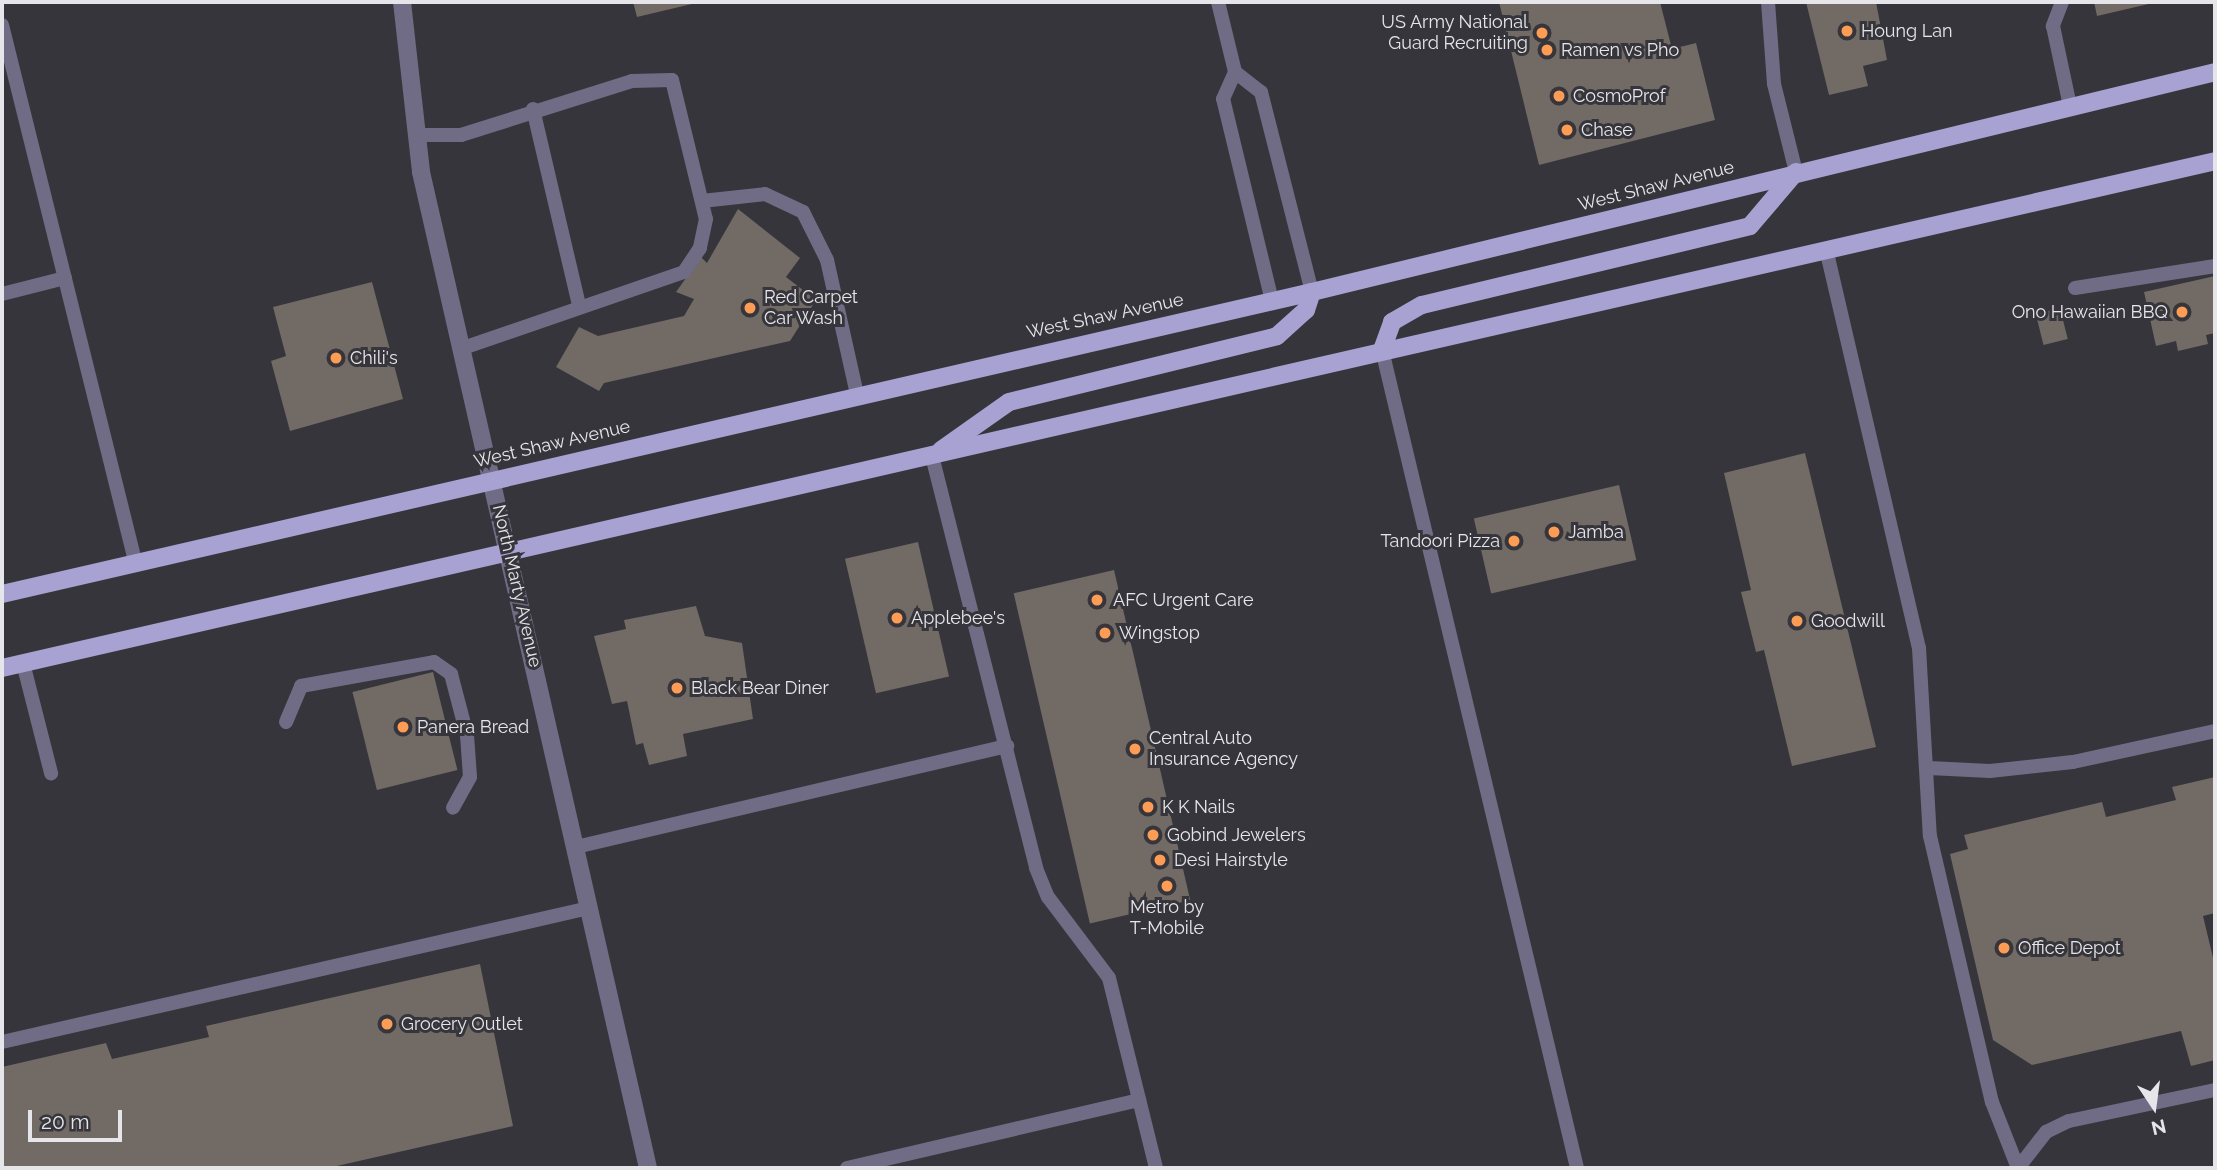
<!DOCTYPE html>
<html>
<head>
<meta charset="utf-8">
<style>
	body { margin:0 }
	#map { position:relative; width:2217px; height:1170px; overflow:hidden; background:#36353b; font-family:Raleway,sans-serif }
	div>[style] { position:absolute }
	.building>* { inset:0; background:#716a65; transform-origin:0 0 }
	.service>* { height:14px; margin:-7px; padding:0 7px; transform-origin:7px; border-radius:7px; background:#706c85 }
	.tertiary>* { height:18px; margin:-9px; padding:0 9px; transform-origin:9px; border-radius:9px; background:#706c85 }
	.primary>* { height:18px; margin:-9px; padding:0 9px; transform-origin:9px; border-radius:9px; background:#a8a2d3 }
	.dots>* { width:19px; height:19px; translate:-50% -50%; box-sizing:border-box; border:4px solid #36353b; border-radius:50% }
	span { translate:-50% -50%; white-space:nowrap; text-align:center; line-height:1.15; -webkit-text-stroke:6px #36353b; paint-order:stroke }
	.poi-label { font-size:18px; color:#e6e6ea }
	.right { translate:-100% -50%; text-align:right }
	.left { translate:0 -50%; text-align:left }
	.street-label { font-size:18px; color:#e6e6ea }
	.frame { position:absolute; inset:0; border:4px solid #e6e6ea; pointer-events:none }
	.north { position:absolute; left:2119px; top:1072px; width:70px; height:70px; -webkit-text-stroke:5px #36353b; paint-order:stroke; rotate:167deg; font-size:19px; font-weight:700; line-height:28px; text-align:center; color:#e6e6ea }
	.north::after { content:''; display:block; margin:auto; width:24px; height:32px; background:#e6e6ea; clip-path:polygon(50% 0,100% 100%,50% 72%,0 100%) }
	.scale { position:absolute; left:28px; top:1110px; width:94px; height:32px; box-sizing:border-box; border:4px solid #e6e6ea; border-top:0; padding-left:9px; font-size:21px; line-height:24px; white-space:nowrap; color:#e6e6ea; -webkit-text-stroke:5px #36353b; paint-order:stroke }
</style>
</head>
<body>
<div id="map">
	<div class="building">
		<div style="clip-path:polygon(633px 2px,696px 2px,696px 3px,637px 17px)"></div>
		<div style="clip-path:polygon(1499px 2px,1660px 2px,1672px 49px,1696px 43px,1715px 120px,1539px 165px)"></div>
		<div style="clip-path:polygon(1806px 2px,1876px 2px,1887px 60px,1863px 66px,1868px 86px,1829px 95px)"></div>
		<div style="clip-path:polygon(2094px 2px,2152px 2px,2153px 3px,2097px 16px)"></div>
		<div style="clip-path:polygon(738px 209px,800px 258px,786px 277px,816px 300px,790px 341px,604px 383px,599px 391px,556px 367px,579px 327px,598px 336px,684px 316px,694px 299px,676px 292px,701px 257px,707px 263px)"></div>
		<div style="clip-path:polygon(2215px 276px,2215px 333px,2206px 335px,2208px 344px,2178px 351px,2176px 341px,2156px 346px,2144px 292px)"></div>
		<div style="clip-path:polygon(372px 282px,403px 399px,290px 431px,271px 361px,286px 356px,273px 307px)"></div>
		<div style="left:2060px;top:308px;width:32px;height:25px;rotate:76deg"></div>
		<div style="clip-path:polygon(1805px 453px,1876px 747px,1792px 766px,1764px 650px,1756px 652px,1741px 592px,1751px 590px,1724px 473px)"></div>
		<div style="left:1619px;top:485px;width:77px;height:149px;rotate:77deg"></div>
		<div style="left:918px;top:542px;width:138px;height:75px;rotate:77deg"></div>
		<div style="left:1114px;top:570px;width:339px;height:103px;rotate:77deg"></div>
		<div style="clip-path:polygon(696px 606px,705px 636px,742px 643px,753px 719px,683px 734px,687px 756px,649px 765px,643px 743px,636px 745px,627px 701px,612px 704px,594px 636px,626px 629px,624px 620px)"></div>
		<div style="left:433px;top:672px;width:101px;height:83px;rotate:76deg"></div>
		<div style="clip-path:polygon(2215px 777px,2215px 913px,2203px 916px,2215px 966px,2215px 1060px,2191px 1066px,2181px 1031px,2032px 1065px,1993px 1040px,1950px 854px,1968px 849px,1964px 835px,2102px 802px,2106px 817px,2176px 800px,2172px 787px)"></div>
		<div style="clip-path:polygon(480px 964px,513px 1126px,328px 1168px,2px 1168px,2px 1067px,106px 1043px,112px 1059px,209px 1037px,206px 1026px)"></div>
	</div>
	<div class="service">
		<div style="left:1218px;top:2px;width:72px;rotate:76.3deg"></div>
		<div style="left:1768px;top:2px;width:82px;rotate:85.8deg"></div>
		<div style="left:1774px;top:84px;width:91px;rotate:76deg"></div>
		<div style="left:2062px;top:2px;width:26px;rotate:111deg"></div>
		<div style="left:2053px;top:26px;width:82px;rotate:78deg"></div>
		<div style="left:2px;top:25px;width:552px;rotate:76.06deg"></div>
		<div style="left:533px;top:109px;width:201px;rotate:76.8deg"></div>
		<div style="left:416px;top:135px;width:45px"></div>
		<div style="left:461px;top:135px;width:179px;rotate:-17.5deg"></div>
		<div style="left:632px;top:81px;width:40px;rotate:-1.4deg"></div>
		<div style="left:672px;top:80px;width:143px;rotate:76.3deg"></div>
		<div style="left:706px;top:219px;width:30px;rotate:102deg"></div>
		<div style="left:700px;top:248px;width:29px;rotate:124deg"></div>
		<div style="left:684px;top:272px;width:234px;rotate:161deg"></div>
		<div style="left:702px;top:201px;width:63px;rotate:-6.3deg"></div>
		<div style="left:765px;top:194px;width:42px;rotate:25.3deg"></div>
		<div style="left:803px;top:212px;width:54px;rotate:63.4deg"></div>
		<div style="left:827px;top:260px;width:137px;rotate:77.4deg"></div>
		<div style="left:1827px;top:253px;width:406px;rotate:76.9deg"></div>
		<div style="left:1919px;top:648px;width:188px;rotate:86.7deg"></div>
		<div style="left:1930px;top:836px;width:273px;rotate:76.9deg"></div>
		<div style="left:1992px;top:1102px;width:71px;rotate:68.5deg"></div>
		<div style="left:2075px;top:288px;width:142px;rotate:-8.9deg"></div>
		<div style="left:2px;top:294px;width:65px;rotate:-14.3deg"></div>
		<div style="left:1272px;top:301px;width:208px;rotate:-103.6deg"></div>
		<div style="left:1223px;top:99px;width:30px;rotate:-66deg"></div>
		<div style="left:1235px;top:72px;width:33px;rotate:38deg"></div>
		<div style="left:1261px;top:92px;width:206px;rotate:75.7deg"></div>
		<div style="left:1382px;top:350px;width:841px;rotate:76.59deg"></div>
		<div style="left:932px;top:456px;width:425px;rotate:75.8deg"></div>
		<div style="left:1036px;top:868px;width:31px;rotate:68deg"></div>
		<div style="left:1048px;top:897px;width:101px;rotate:53deg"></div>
		<div style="left:1109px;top:978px;width:196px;rotate:76.1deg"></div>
		<div style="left:23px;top:663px;width:114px;rotate:75.7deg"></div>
		<div style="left:286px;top:722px;width:39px;rotate:-67deg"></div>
		<div style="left:301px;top:686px;width:135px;rotate:-10.2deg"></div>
		<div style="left:434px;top:662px;width:21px;rotate:35deg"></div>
		<div style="left:451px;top:674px;width:63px;rotate:75.3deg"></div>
		<div style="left:467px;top:735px;width:42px;rotate:85.9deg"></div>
		<div style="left:470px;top:777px;width:35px;rotate:119deg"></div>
		<div style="left:1929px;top:768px;width:61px;rotate:2.8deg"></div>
		<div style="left:1990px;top:771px;width:83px;rotate:-6.2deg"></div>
		<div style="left:2073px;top:762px;width:145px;rotate:-12.3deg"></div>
		<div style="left:576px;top:847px;width:443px;rotate:-13.2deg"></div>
		<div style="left:2px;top:1042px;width:602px;rotate:-12.86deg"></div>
		<div style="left:847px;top:1168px;width:300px;rotate:-13.1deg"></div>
		<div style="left:2018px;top:1168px;width:46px;rotate:-52.1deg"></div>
		<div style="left:2046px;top:1132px;width:25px;rotate:-26deg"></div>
		<div style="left:2069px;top:1121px;width:149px;rotate:-12deg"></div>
	</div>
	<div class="tertiary">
		<div style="left:402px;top:2px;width:171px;rotate:83.6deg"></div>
		<div style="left:421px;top:172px;width:1022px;rotate:77.16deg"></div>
	</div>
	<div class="primary">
		<div style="left:1382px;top:350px;width:30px;rotate:-70deg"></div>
		<div style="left:1392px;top:322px;width:34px;rotate:-30deg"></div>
		<div style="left:1422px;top:305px;width:337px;rotate:-13.5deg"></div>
		<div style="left:1750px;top:226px;width:71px;rotate:-49.6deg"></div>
		<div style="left:941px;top:450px;width:83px;rotate:-35.2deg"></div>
		<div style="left:1009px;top:402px;width:276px;rotate:-13.8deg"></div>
		<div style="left:1277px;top:336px;width:39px;rotate:-42deg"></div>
		<div style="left:1306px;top:310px;width:19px;rotate:-72deg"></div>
		<div style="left:2px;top:594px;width:1344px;rotate:-12.98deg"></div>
		<div style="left:1312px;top:292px;width:929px;rotate:-13.69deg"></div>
		<div style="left:2px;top:668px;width:2270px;rotate:-12.9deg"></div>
	</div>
	<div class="dots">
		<div style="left:1847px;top:31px;background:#fd9d55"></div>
		<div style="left:1542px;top:33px;background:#fd9d55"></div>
		<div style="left:1547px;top:50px;background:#fd9d55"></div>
		<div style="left:1559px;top:96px;background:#fd9d55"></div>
		<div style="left:1567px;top:130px;background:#fd9d55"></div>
		<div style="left:750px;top:308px;background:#fd9d55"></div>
		<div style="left:2182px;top:312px;background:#fd9d55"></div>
		<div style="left:336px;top:358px;background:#fd9d55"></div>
		<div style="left:1554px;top:532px;background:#fd9d55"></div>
		<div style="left:1514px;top:541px;background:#fd9d55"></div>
		<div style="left:1097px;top:600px;background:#fd9d55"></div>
		<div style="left:897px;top:618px;background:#fd9d55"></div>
		<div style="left:1797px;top:621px;background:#fd9d55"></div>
		<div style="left:1105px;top:633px;background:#fd9d55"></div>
		<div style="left:677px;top:688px;background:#fd9d55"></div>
		<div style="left:403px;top:727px;background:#fd9d55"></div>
		<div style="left:1135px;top:749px;background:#fd9d55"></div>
		<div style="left:1148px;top:807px;background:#fd9d55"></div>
		<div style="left:1153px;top:835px;background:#fd9d55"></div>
		<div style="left:1160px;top:860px;background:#fd9d55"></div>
		<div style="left:1167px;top:886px;background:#fd9d55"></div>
		<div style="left:2004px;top:948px;background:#fd9d55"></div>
		<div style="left:387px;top:1024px;background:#fd9d55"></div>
	</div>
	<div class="poi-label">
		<span class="right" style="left:1528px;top:33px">US Army National<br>Guard Recruiting</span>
		<span class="left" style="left:1861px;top:31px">Houng Lan</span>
		<span class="left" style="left:1561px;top:50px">Ramen vs Pho</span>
		<span class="left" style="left:1573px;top:96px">CosmoProf</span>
		<span class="left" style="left:1581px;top:130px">Chase</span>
		<span class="left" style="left:764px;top:308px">Red Carpet<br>Car Wash</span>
		<span class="right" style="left:2168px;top:312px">Ono Hawaiian BBQ</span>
		<span class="left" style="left:350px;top:358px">Chili's</span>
		<span class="left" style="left:1568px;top:532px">Jamba</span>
		<span class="right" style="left:1500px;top:541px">Tandoori Pizza</span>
		<span class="left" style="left:1113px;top:600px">AFC Urgent Care</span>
		<span class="left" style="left:911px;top:618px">Applebee's</span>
		<span class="left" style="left:1811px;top:621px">Goodwill</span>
		<span class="left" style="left:1119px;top:633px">Wingstop</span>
		<span class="left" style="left:691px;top:688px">Black Bear Diner</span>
		<span class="left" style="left:417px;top:727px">Panera Bread</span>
		<span class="left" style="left:1149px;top:749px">Central Auto<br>Insurance Agency</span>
		<span class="left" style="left:1162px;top:807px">K K Nails</span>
		<span class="left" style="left:1167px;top:835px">Gobind Jewelers</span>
		<span class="left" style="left:1174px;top:860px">Desi Hairstyle</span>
		<span style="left:1167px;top:918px">Metro by<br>T-Mobile</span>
		<span class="left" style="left:2018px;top:948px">Office Depot</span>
		<span class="left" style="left:401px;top:1024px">Grocery Outlet</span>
	</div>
	<div class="street-label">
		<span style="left:1656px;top:186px;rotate:-14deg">West Shaw Avenue</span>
		<span style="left:1105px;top:316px;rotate:-12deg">West Shaw Avenue</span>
		<span style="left:552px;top:444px;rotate:-13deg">West Shaw Avenue</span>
		<span style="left:517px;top:586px;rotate:77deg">North Marty Avenue</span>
	</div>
	<div class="frame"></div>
	<div class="north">N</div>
	<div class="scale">20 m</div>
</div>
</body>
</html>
